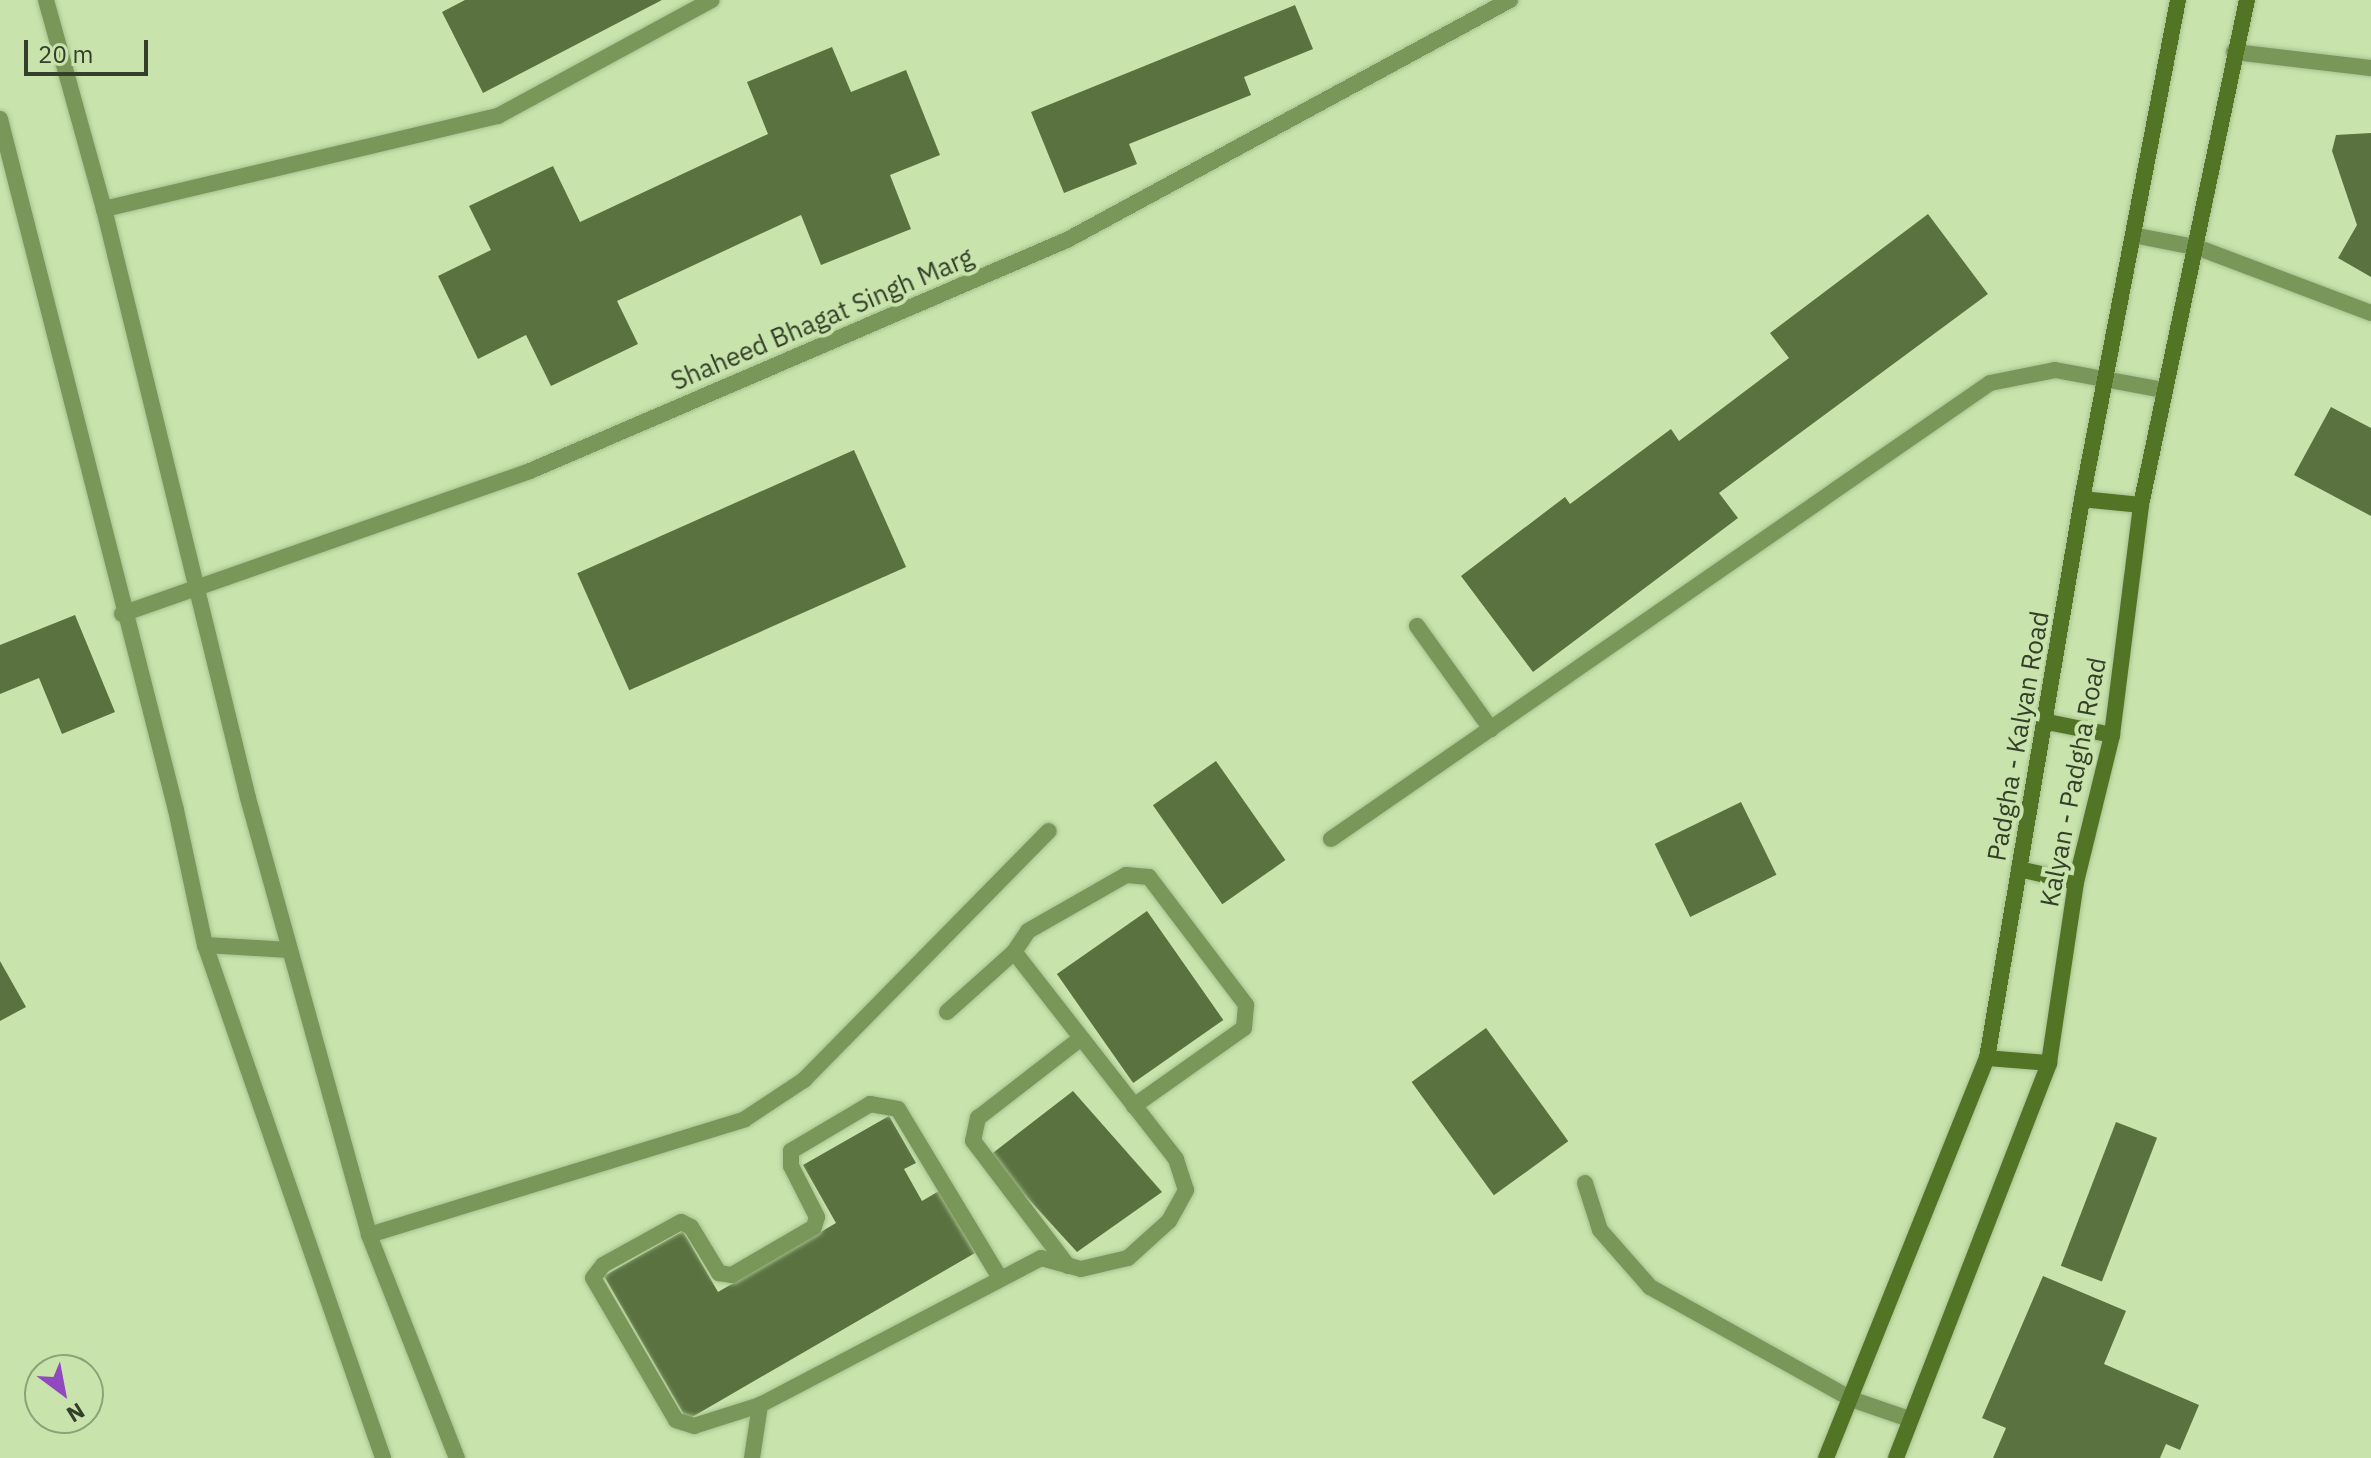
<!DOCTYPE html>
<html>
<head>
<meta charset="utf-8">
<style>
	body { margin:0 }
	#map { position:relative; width:2371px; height:1458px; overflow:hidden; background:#c8e4ac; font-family:"IBM Plex Sans",sans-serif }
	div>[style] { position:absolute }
	.building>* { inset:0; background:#5a7240; transform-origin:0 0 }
	.roads { filter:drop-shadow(0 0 2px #a7c08f) drop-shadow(0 0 2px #a7c08f) }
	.service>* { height:16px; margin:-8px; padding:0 8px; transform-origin:8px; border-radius:8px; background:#799759 }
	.minor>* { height:16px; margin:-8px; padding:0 8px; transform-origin:8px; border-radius:8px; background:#799759 }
	.tertiary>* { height:16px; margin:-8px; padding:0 8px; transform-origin:8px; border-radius:8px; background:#799759 }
	.secondary>* { height:16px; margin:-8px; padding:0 8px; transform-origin:8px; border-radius:8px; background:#517425 }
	span { translate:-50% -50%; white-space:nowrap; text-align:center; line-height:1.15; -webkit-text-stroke:8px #c8e4ac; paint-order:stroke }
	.street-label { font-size:26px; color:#343f29 }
	.north { position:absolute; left:24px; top:1354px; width:80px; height:80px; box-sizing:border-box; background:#c8e4ac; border:2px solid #8da278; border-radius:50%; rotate:148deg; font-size:22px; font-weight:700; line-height:32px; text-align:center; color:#343f29 }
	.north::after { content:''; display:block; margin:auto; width:28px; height:36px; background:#904abe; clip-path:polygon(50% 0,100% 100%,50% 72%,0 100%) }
	.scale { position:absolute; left:24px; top:40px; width:124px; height:36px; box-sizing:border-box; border:4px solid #343f29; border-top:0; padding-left:10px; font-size:24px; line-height:28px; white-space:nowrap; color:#343f29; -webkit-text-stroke:6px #c8e4ac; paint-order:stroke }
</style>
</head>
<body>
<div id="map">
	<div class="building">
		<div style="clip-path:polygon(465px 0,662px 0,483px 93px,442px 12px)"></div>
		<div style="clip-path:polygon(1295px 5px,1313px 49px,1244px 77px,1251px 95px,1129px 144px,1137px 164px,1064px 193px,1031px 112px)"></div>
		<div style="clip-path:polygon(832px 47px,851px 92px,906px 70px,940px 155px,890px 175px,911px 229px,821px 265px,801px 215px,617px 301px,638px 344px,551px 386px,526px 335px,478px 359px,438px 276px,491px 250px,469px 206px,553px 166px,580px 222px,768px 134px,747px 82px)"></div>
		<div style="clip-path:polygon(2371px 133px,2371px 277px,2338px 258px,2357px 225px,2332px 151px,2336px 135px)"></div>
		<div style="clip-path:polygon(1928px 214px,1988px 294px,1719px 493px,1738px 518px,1533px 672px,1461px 576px,1565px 497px,1570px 504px,1671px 429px,1679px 441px,1789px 358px,1770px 333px)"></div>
		<div style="clip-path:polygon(2331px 407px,2371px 428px,2371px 516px,2294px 475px)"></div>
		<div style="left:854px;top:450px;width:128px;height:303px;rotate:66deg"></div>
		<div style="clip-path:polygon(75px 615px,115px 712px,62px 734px,39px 678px,0 694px,0 645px)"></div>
		<div style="left:1216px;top:761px;width:121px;height:77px;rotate:55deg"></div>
		<div style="left:1741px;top:802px;width:81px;height:96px;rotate:64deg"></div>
		<div style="left:1147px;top:911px;width:133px;height:110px;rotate:55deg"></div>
		<div style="clip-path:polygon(0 961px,26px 1007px,0 1021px)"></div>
		<div style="left:1486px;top:1028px;width:140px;height:92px;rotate:54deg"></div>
		<div style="clip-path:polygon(1073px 1091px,1162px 1192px,1077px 1252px,989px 1156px)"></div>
		<div style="clip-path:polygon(889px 1116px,916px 1163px,904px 1169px,922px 1201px,939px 1191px,975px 1253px,687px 1420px,604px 1276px,683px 1231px,718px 1292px,836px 1223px,803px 1165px)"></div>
		<div style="left:2116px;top:1122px;width:44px;height:154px;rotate:21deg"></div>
		<div style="clip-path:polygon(2043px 1276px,2126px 1311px,2104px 1364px,2199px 1405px,2180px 1450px,2166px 1444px,2160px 1458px,1993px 1458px,2006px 1428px,1982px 1418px)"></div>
	</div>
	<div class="roads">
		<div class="service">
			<div style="left:1417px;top:626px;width:127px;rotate:54.3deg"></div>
			<div style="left:1331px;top:839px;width:801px;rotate:-34.68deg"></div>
			<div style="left:1990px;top:383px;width:66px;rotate:-11.3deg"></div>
			<div style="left:2055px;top:370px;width:111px;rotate:10.4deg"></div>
		</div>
		<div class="minor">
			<div style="left:2234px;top:52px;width:138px;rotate:6.7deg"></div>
			<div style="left:104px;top:209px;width:405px;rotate:-13.3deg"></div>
			<div style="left:498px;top:116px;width:243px;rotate:-28.5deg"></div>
			<div style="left:2133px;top:235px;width:67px;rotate:11.1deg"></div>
			<div style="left:2199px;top:248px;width:184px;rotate:20.7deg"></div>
			<div style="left:122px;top:614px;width:432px;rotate:-19.3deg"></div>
			<div style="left:530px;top:471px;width:585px;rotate:-23.28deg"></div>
			<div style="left:1067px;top:240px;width:504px;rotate:-28.45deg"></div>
			<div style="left:947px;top:1012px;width:90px;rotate:-41.8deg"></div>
			<div style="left:1014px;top:952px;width:25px;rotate:-56deg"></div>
			<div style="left:1028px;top:931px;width:113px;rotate:-29.7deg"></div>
			<div style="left:1126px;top:875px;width:23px;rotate:5deg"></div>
			<div style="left:1149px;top:877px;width:161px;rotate:52.8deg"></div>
			<div style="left:1246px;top:1005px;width:23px;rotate:95deg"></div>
			<div style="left:1244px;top:1028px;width:135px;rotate:144.7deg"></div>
			<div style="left:1585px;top:1183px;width:49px;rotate:72.3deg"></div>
			<div style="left:1600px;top:1230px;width:76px;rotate:48.7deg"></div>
			<div style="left:1650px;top:1287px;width:230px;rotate:29.1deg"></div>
			<div style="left:1851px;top:1399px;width:61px;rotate:19deg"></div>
			<div style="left:369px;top:1235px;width:393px;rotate:-17.1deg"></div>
			<div style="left:745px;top:1119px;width:71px;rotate:-33.5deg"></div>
			<div style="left:804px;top:1080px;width:349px;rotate:-45.5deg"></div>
			<div style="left:1068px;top:1266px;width:157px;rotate:-127.2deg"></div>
			<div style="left:973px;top:1141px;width:24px;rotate:-78deg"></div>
			<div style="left:978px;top:1118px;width:130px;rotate:-37.8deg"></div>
			<div style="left:760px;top:1405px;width:69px;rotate:162.3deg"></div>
			<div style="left:694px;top:1426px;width:19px;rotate:-162deg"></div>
			<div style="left:676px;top:1420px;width:164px;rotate:-120.3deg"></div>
			<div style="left:593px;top:1278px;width:16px;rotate:-52deg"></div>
			<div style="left:603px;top:1265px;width:89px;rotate:-28.9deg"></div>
			<div style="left:681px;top:1222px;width:11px;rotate:27deg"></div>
			<div style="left:691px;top:1227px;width:54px;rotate:58.7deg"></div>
			<div style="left:719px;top:1273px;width:13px;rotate:9deg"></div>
			<div style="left:732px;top:1275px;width:95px;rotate:-30.3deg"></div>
			<div style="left:814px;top:1227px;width:10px;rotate:-73deg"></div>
			<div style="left:817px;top:1217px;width:57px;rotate:-117deg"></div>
			<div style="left:791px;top:1166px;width:15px;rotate:-90deg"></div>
			<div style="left:791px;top:1151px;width:92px;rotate:-30.7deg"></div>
			<div style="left:870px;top:1104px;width:28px;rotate:10deg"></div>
			<div style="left:898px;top:1109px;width:197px;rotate:58.9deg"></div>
			<div style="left:752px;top:1458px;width:54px;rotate:-81.4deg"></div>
			<div style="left:760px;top:1405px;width:317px;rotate:-27.6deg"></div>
			<div style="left:1041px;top:1258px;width:41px;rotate:15.4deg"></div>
			<div style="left:1081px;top:1269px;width:48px;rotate:-13.2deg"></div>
			<div style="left:1128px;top:1258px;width:55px;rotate:-42.1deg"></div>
			<div style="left:1169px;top:1221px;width:35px;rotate:-61deg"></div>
			<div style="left:1186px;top:1190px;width:33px;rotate:-108deg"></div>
			<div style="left:1176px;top:1159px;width:263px;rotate:-128deg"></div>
		</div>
		<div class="tertiary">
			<div style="left:46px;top:0;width:217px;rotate:74.5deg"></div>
			<div style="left:104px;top:209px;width:606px;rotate:76.26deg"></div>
			<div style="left:248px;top:798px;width:453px;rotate:74.5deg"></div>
			<div style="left:369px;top:1235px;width:240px;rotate:68.5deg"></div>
			<div style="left:0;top:119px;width:713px;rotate:75.71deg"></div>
			<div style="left:176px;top:810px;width:138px;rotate:77.9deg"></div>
			<div style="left:205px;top:945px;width:543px;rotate:70.86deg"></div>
			<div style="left:205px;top:945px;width:85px;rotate:3.4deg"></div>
		</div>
		<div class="secondary">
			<div style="left:2082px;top:499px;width:59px;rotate:5.8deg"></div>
			<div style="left:2047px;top:722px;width:66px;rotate:11.3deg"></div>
			<div style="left:2019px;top:869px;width:58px;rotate:12.8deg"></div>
			<div style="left:1987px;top:1058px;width:62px;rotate:4.6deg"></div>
			<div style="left:1826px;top:1458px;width:431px;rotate:-68.1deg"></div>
			<div style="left:1987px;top:1058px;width:567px;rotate:-80.35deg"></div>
			<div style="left:2082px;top:499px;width:508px;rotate:-79.11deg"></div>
			<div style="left:1896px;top:1458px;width:424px;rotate:-68.8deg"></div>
			<div style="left:2049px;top:1063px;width:183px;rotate:-81.5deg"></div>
			<div style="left:2076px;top:882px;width:151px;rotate:-76.2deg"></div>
			<div style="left:2112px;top:735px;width:232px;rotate:-82.8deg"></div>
			<div style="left:2141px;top:505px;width:516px;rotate:-78.15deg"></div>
		</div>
	</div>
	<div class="street-label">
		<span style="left:822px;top:319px;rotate:-23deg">Shaheed Bhagat Singh Marg</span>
		<span style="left:2018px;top:736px;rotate:-80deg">Padgha - Kalyan Road</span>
		<span style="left:2073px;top:782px;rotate:-79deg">Kalyan - Padgha Road</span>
	</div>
	<div class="north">N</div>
	<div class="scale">20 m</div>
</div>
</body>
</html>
